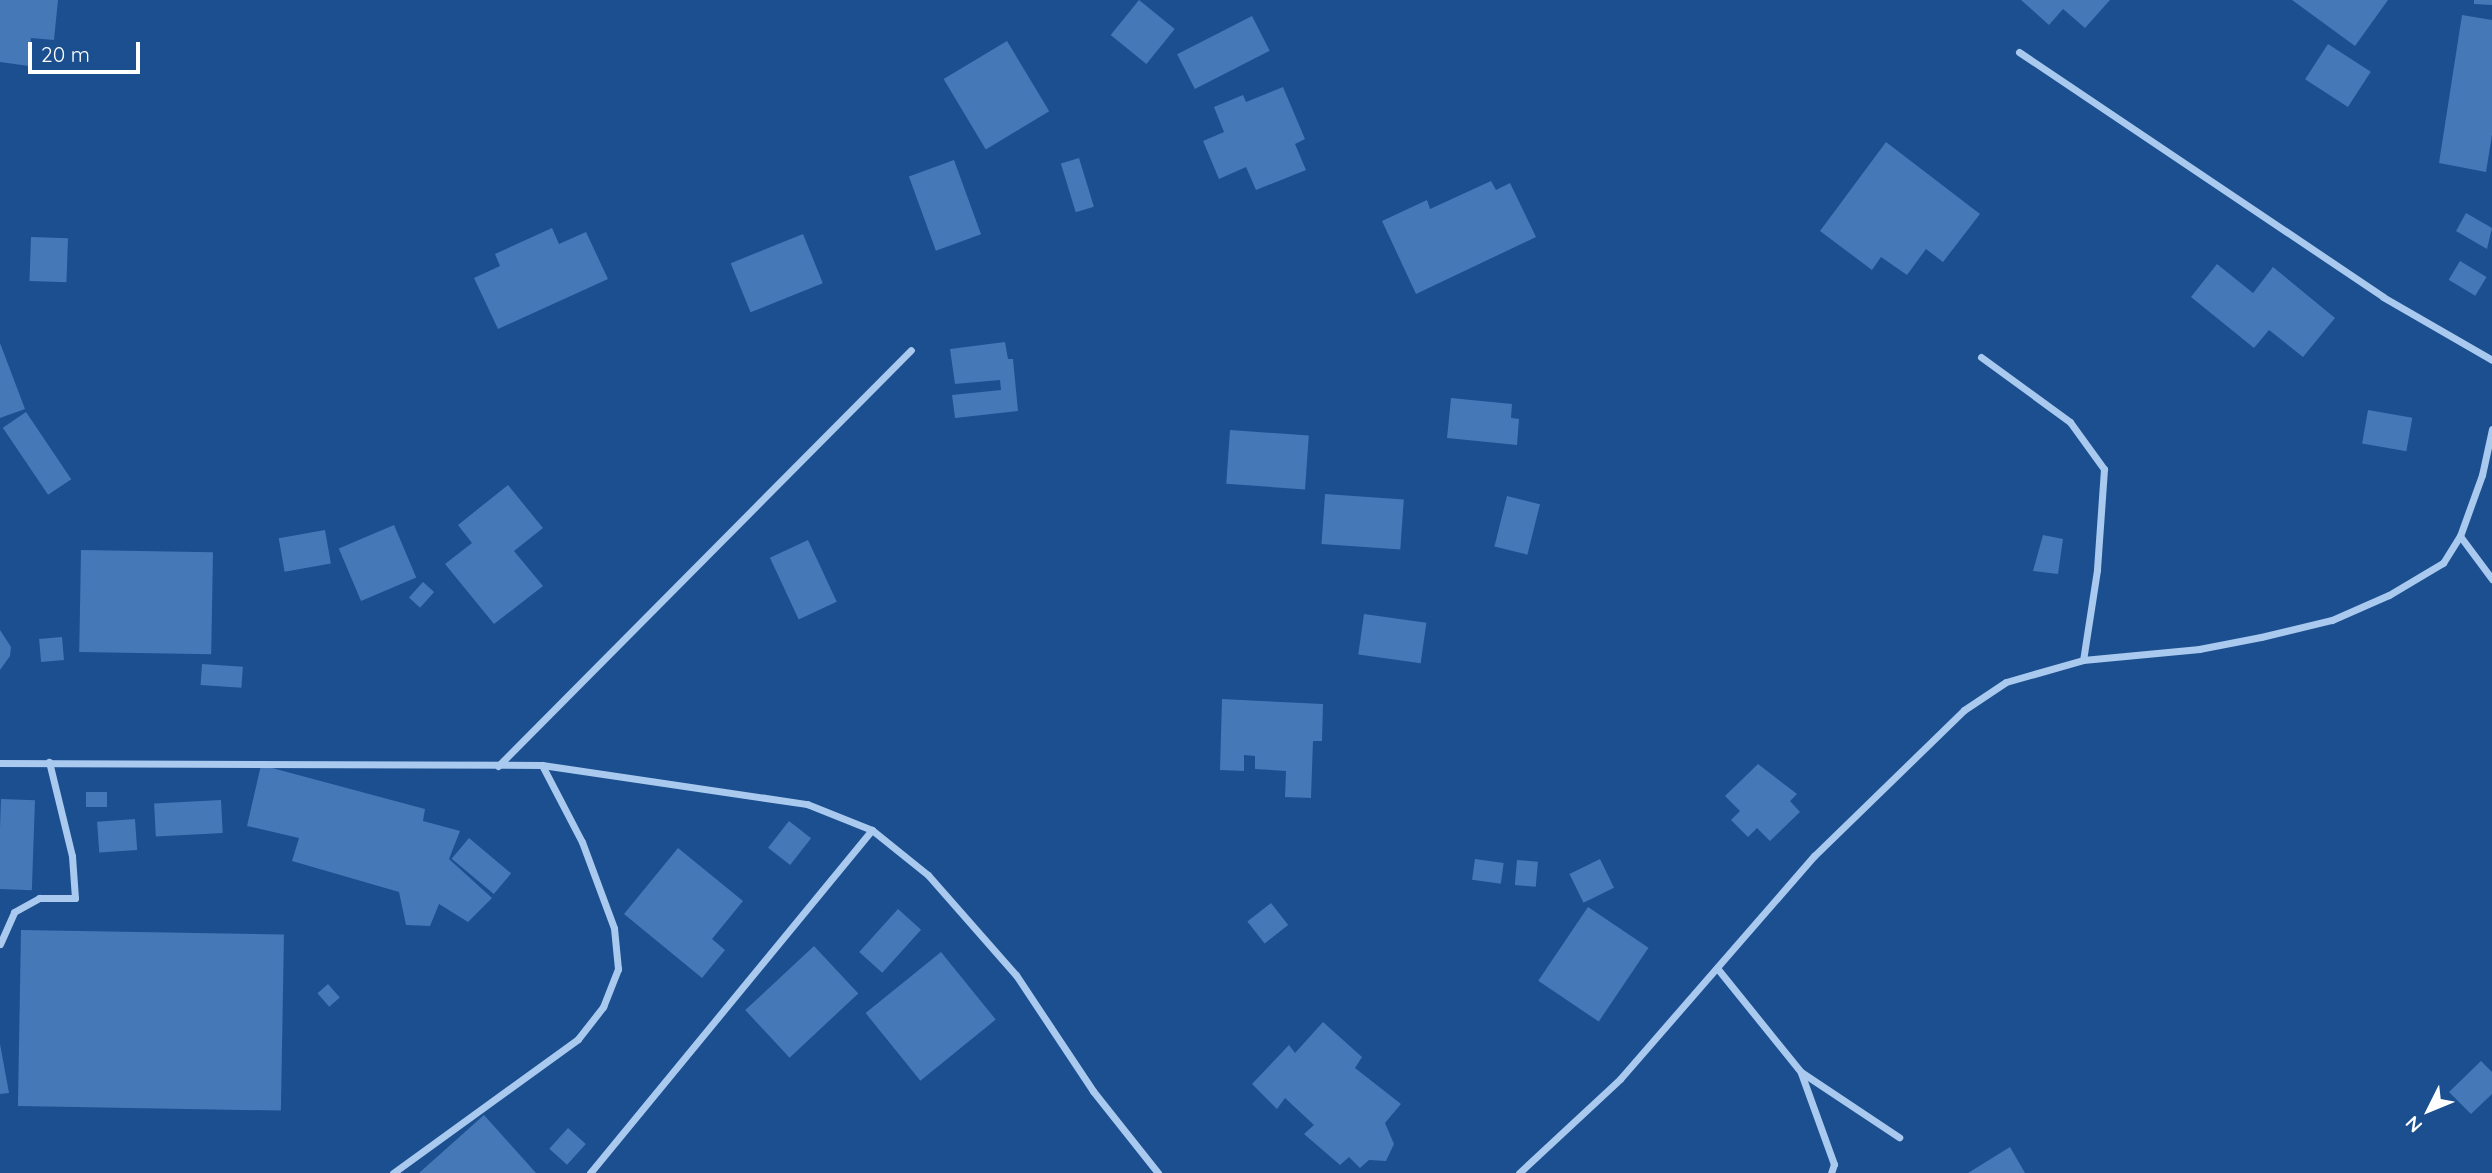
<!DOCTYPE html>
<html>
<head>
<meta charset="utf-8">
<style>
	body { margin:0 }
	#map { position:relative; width:2492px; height:1173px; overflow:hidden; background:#1b4f8f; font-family:Quicksand,sans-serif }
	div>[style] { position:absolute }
	.building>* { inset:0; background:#4478b7; transform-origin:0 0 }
	.minor>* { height:7px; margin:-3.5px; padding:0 3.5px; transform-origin:3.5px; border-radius:3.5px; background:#a9c9ee }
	span { translate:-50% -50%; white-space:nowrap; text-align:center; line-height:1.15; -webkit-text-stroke:7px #1b4f8f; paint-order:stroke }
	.north { position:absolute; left:2394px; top:1075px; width:70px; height:70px; -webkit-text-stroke:5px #1b4f8f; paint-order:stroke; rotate:227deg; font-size:19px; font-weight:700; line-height:28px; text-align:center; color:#fff }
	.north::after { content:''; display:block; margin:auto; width:24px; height:32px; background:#fff; clip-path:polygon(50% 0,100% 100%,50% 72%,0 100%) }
	.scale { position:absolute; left:28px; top:42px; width:112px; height:32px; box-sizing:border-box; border:4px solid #fff; border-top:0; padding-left:9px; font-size:21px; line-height:24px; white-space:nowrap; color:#fff; -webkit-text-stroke:5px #1b4f8f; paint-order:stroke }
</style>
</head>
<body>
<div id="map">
	<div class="building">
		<div style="clip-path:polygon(0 0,58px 0,54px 40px,31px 38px,29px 66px,0 62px)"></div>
		<div style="left:1139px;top:0;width:46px;height:45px;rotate:39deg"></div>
		<div style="clip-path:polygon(2021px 0,2110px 0,2085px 28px,2063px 9px,2049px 25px)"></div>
		<div style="clip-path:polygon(2292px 0,2388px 0,2355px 46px)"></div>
		<div style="clip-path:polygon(2474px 0,2492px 0,2492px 5px,2474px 4px)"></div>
		<div style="clip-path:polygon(2462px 15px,2492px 20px,2492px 135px,2486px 172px,2439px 163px)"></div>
		<div style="left:1252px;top:16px;width:39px;height:84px;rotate:63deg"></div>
		<div style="left:1007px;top:41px;width:82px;height:74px;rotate:59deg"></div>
		<div style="left:2328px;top:44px;width:51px;height:42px;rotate:33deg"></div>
		<div style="clip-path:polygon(1283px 87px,1305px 139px,1295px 144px,1306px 170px,1256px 190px,1246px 167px,1219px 179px,1203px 141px,1224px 132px,1214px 107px,1243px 95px,1246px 102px)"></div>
		<div style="clip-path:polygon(1886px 142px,1980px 214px,1943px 262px,1926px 249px,1907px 275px,1881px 257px,1872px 270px,1820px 231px)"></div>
		<div style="left:1079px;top:158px;width:51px;height:19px;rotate:73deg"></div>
		<div style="left:954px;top:160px;width:79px;height:48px;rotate:70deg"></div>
		<div style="clip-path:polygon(1491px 181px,1496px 190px,1510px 183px,1536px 237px,1416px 294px,1382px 221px,1427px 200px,1430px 209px)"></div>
		<div style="clip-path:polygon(2466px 213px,2492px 228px,2487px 249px,2456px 231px)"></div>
		<div style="clip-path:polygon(552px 228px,559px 244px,586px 232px,608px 279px,498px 329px,474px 278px,500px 266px,495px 254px)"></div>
		<div style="left:803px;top:234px;width:53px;height:78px;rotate:68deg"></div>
		<div style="left:31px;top:237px;width:37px;height:44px;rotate:2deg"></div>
		<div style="left:2460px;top:261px;width:31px;height:22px;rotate:31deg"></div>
		<div style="clip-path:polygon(2217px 264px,2253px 293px,2273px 267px,2335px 318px,2303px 357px,2269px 330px,2254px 348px,2191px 297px)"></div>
		<div style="clip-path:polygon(1005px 342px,1008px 359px,1013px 359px,1018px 411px,955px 418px,952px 395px,1001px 390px,1000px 380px,955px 384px,950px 349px)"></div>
		<div style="clip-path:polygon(0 343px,25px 409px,0 418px)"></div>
		<div style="clip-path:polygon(1451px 398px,1512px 404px,1511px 418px,1519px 419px,1517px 445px,1447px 438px)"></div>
		<div style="left:2368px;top:410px;width:45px;height:34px;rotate:10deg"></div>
		<div style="left:26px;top:412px;width:81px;height:28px;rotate:56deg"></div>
		<div style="left:1230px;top:430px;width:79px;height:54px;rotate:4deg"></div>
		<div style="clip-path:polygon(508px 485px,543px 528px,514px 551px,543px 586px,494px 624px,445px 564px,472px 543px,458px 525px)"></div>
		<div style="left:1325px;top:494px;width:79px;height:50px;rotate:4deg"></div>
		<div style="left:1507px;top:496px;width:34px;height:52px;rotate:14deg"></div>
		<div style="left:394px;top:525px;width:57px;height:60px;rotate:67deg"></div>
		<div style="left:325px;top:530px;width:34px;height:47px;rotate:80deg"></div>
		<div style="clip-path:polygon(2043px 535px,2063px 539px,2058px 574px,2033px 571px)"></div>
		<div style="left:808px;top:540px;width:68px;height:42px;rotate:65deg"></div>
		<div style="left:81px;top:550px;width:132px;height:102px;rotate:1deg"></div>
		<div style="left:423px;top:582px;width:15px;height:21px;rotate:42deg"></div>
		<div style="left:1364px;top:614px;width:63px;height:41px;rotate:8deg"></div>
		<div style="clip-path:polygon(0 630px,11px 647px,10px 656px,0 670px)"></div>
		<div style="left:62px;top:637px;width:23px;height:23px;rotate:85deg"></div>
		<div style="left:202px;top:664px;width:41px;height:21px;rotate:4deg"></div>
		<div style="clip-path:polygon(1222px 699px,1323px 704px,1322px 741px,1313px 741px,1311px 798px,1285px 797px,1286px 771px,1255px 769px,1255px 756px,1244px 755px,1244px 771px,1220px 770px)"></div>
		<div style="clip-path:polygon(1758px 764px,1797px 794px,1790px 801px,1800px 812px,1770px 841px,1757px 828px,1748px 837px,1731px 820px,1740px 811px,1725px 796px)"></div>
		<div style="clip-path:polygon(261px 765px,425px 809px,423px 821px,460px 831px,449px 859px,492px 898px,468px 922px,439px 904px,430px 926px,406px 925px,399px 892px,292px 861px,299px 838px,247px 826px)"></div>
		<div style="left:107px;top:792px;width:15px;height:21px;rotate:90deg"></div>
		<div style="left:1px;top:799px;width:34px;height:90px;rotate:2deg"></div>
		<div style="left:221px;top:800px;width:33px;height:67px;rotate:87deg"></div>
		<div style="left:135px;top:819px;width:31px;height:38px;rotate:86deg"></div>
		<div style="left:789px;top:821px;width:28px;height:34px;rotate:38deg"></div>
		<div style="left:469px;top:838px;width:55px;height:27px;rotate:40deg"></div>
		<div style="clip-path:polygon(678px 848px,743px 901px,712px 939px,725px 950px,702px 978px,624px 914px)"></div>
		<div style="left:1475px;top:859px;width:29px;height:21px;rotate:8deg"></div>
		<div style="left:1600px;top:859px;width:32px;height:34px;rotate:64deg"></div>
		<div style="left:1517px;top:860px;width:21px;height:25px;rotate:5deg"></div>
		<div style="left:1271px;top:903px;width:28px;height:30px;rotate:52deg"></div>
		<div style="left:1588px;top:907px;width:73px;height:89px;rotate:34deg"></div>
		<div style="left:898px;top:909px;width:31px;height:58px;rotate:42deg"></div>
		<div style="left:21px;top:930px;width:263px;height:176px;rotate:1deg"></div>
		<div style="left:814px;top:946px;width:65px;height:94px;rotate:47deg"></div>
		<div style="left:941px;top:952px;width:87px;height:97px;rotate:51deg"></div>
		<div style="left:328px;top:984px;width:18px;height:14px;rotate:49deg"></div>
		<div style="clip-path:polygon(1323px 1022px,1362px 1057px,1355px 1068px,1401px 1104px,1385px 1123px,1394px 1144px,1386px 1161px,1369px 1160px,1360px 1168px,1349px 1157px,1340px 1165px,1304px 1134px,1314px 1125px,1285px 1098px,1277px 1109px,1252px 1084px,1289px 1045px,1295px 1053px)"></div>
		<div style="clip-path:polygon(0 1044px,9px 1093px,0 1094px)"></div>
		<div style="clip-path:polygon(2481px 1061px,2492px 1072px,2492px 1094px,2471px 1114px,2449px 1092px)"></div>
		<div style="clip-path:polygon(484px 1115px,536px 1173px,419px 1173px)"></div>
		<div style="left:568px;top:1128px;width:24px;height:28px;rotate:42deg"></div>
		<div style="clip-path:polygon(2010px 1147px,2025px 1173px,1968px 1173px)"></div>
	</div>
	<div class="minor">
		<div style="left:2019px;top:52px;width:439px;rotate:33.9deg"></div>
		<div style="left:2383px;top:297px;width:126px;rotate:30deg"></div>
		<div style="left:1981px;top:357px;width:110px;rotate:36.1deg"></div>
		<div style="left:2070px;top:422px;width:58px;rotate:54.1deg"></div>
		<div style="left:2104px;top:469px;width:101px;rotate:94deg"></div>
		<div style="left:2097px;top:570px;width:91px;rotate:98.8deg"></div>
		<div style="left:2460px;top:536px;width:54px;rotate:53.3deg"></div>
		<div style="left:0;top:763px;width:542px;rotate:0.21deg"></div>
		<div style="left:542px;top:765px;width:268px;rotate:8.4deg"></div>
		<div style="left:807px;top:804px;width:70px;rotate:21.8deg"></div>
		<div style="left:872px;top:830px;width:72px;rotate:38.8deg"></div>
		<div style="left:928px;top:875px;width:133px;rotate:48.7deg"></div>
		<div style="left:1016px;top:975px;width:139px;rotate:56.4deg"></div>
		<div style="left:1093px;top:1091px;width:105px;rotate:51.6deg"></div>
		<div style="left:498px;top:766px;width:586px;rotate:-45.21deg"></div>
		<div style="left:0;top:944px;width:35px;rotate:-66deg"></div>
		<div style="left:14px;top:912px;width:29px;rotate:-29deg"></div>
		<div style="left:39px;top:898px;width:36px"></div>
		<div style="left:75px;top:898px;width:42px;rotate:-94.1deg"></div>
		<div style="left:72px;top:856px;width:97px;rotate:-103.7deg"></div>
		<div style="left:1717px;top:968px;width:134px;rotate:51.1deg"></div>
		<div style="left:1801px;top:1072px;width:118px;rotate:33.6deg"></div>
		<div style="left:1801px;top:1073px;width:97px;rotate:70.1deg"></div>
		<div style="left:1834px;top:1164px;width:9px;rotate:108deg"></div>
		<div style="left:393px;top:1173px;width:228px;rotate:-35.9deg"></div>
		<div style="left:578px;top:1039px;width:41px;rotate:-52deg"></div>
		<div style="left:603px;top:1007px;width:41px;rotate:-68.5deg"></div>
		<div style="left:618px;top:969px;width:41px;rotate:-95.6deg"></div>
		<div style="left:614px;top:928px;width:92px;rotate:-110.4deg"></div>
		<div style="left:582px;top:842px;width:87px;rotate:-117.5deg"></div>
		<div style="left:590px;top:1173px;width:444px;rotate:-50.6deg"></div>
		<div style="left:1519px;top:1173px;width:138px;rotate:-42.9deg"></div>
		<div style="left:1620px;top:1079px;width:296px;rotate:-49deg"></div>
		<div style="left:1814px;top:856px;width:209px;rotate:-44.2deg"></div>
		<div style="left:1964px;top:710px;width:50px;rotate:-33.7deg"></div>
		<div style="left:2006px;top:682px;width:80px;rotate:-15.9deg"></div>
		<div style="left:2083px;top:660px;width:117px;rotate:-5.4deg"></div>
		<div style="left:2199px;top:649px;width:63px;rotate:-11deg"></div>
		<div style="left:2261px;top:637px;width:73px;rotate:-13.5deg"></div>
		<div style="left:2332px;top:620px;width:62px;rotate:-23.7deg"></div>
		<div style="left:2389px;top:595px;width:63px;rotate:-30.7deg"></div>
		<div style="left:2443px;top:563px;width:32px;rotate:-58deg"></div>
		<div style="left:2460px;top:536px;width:65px;rotate:-70.2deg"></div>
		<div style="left:2482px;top:475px;width:47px;rotate:-77.7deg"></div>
	</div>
	<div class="north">N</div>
	<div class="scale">20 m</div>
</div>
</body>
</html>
